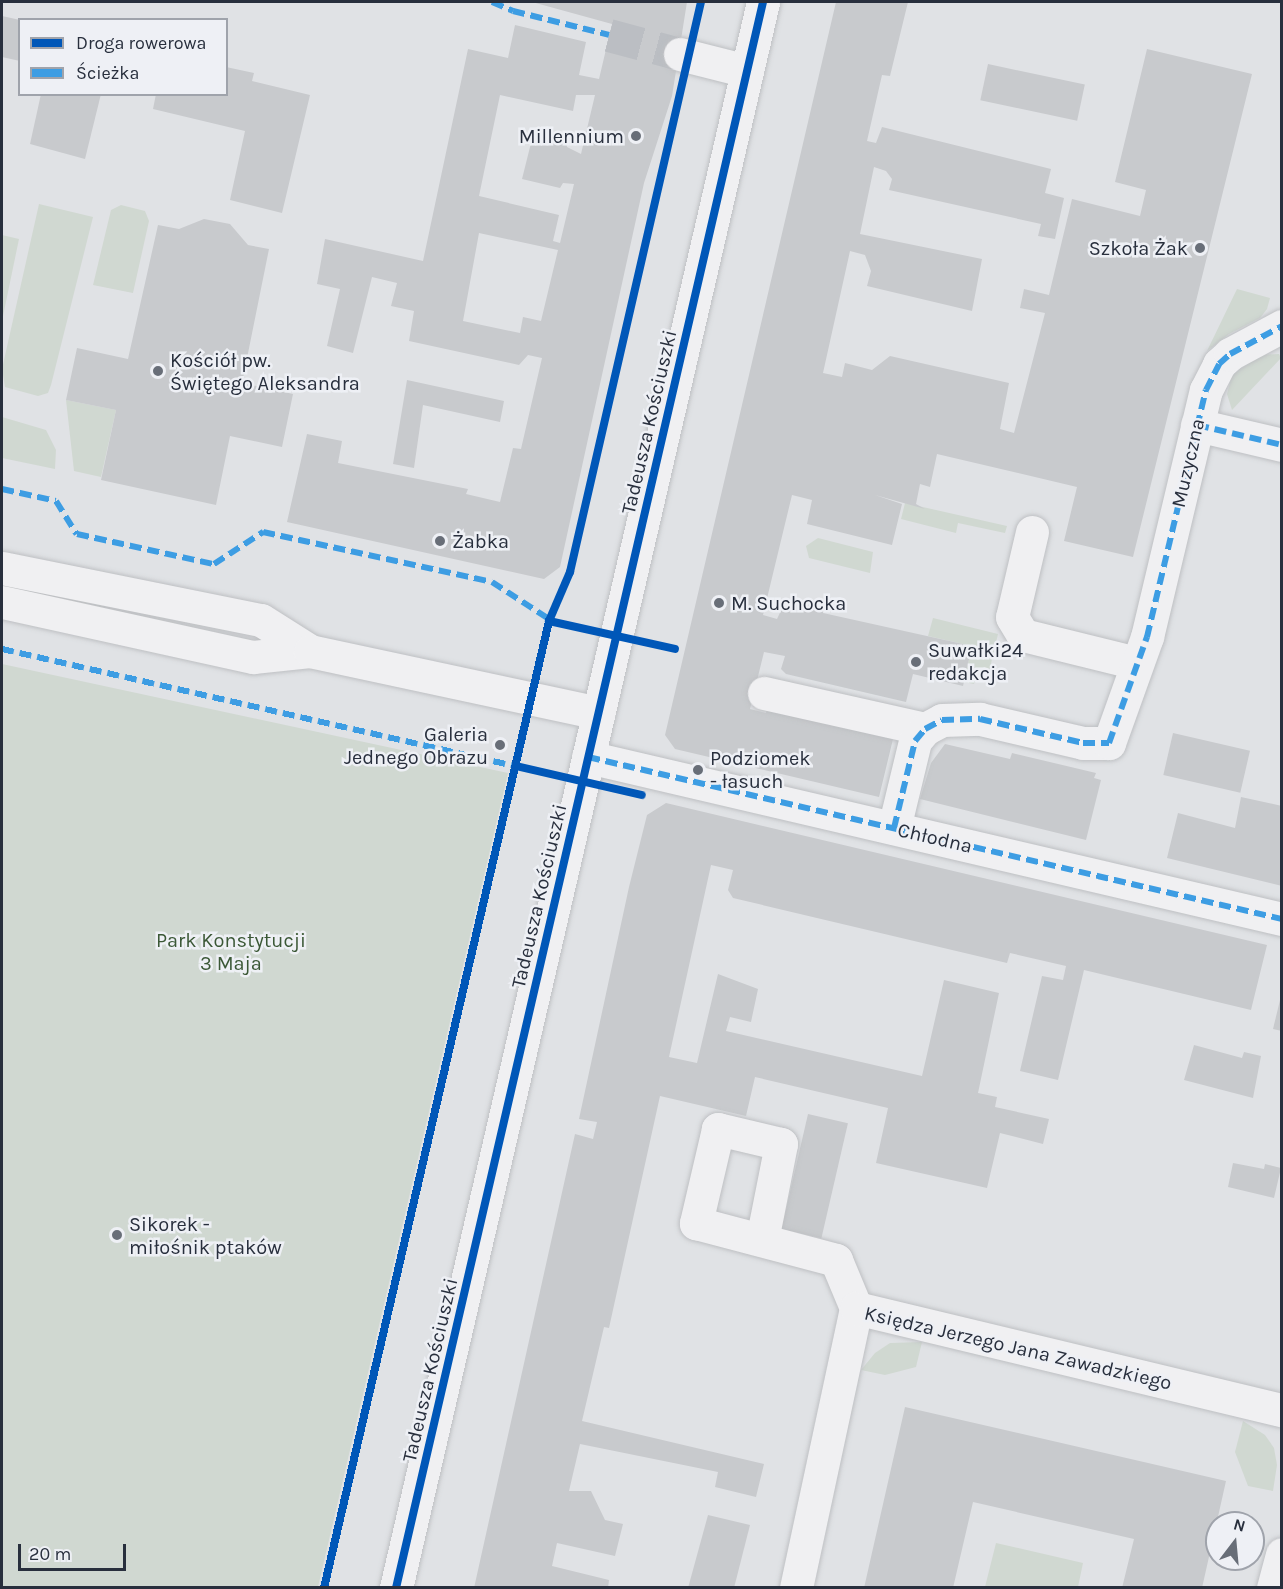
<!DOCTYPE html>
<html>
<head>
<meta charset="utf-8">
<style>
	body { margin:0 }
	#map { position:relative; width:1283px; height:1589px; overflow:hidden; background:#e0e2e5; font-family:Karla,sans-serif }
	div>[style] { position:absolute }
	.green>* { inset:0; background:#d0d8d1 }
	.building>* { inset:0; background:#c8cacd; transform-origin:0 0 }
	.minor-tunnel>* { height:33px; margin-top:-16.5px; transform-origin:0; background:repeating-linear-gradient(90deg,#bbbec3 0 33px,transparent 0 49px) }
	.roads { filter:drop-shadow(0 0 2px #bec0c3) drop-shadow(0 0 2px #bec0c3) }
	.minor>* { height:33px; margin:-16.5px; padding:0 16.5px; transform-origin:16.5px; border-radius:16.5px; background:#f0f0f2 }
	.quiet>* { height:6px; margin-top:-3px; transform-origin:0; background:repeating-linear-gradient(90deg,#3d9de3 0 12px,transparent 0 18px) }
	.cycleway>* { height:8px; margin:-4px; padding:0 4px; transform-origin:4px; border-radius:4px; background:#0057b8 }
	.dots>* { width:16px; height:16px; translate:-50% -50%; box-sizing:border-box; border:3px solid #eef0f5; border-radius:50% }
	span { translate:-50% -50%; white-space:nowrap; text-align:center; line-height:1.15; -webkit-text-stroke:5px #eef0f5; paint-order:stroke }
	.poi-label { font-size:20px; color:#282f3d }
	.right { translate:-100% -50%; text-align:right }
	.left { translate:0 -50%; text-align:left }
	.street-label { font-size:20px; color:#282f3d }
	.park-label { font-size:20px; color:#3b5836 }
	.frame { position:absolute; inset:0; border:3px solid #282f3d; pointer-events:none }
	.legend { position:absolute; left:18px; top:18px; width:210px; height:78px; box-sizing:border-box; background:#eef0f5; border:2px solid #9fa3ab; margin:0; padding:8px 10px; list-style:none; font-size:18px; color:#282f3d }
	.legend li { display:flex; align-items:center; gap:12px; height:30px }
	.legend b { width:30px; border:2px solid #9fa3ab }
	.north { position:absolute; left:1205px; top:1511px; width:60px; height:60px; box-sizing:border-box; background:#eef0f5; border:2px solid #9fa3ab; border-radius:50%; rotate:16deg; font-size:16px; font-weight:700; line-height:24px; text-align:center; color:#282f3d }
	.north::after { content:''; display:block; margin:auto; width:21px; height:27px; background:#686e78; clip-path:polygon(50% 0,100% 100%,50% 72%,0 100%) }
	.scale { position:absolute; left:18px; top:1544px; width:108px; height:27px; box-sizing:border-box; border:3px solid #282f3d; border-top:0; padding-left:8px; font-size:18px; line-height:21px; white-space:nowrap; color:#282f3d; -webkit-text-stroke:4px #eef0f5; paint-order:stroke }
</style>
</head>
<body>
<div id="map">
	<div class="green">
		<div style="clip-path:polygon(39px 204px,93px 217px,51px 385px,48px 393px,38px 396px,5px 387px,2px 369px)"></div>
		<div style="clip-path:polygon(121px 205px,145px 211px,149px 221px,133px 293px,93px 285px,111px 210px)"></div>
		<div style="clip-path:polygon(2px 235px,19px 239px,2px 321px)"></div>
		<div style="clip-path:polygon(1237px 289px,1270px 298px,1267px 309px,1260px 318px,1229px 334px,1207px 351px)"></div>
		<div style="clip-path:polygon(1260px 355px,1279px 354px,1281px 358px,1232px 410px,1227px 394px,1232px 375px)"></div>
		<div style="clip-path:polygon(66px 400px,116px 410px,101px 477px,74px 471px)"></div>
		<div style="clip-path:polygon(2px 417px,46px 430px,56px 450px,55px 469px,2px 458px)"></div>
		<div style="clip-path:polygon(905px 503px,1007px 526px,1005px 533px,958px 523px,956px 533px,901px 519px)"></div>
		<div style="clip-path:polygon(818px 538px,873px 552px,870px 573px,809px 558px,806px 546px)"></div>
		<div style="clip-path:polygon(933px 618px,998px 634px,989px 672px,978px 669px,974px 684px,964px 682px,972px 646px,928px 636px)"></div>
		<div style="clip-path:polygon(2px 664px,508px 773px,318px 1587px,2px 1587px)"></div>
		<div style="clip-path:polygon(922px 1342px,916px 1367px,885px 1375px,861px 1370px,875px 1353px,890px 1343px)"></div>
		<div style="clip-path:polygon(1243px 1421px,1265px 1435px,1274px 1448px,1277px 1465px,1273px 1491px,1248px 1486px,1235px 1452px)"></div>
		<div style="clip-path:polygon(996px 1543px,1083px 1563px,1078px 1587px,985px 1587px)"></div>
	</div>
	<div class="building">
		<div style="clip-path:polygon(evenodd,532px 2px,687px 2px,672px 96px,644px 183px,560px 567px,544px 579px,287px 522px,307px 434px,342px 441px,338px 463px,468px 489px,466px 494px,500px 502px,513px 448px,521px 449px,542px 358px,528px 355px,519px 365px,409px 341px,414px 311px,391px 306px,397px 283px,372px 277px,353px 353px,327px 346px,340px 289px,317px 284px,325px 239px,423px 261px,468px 49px,508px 58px,515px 25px,586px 42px,579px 75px,599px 79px,612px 24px,532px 2px,500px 95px,573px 111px,576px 95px,595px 95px,581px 154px,567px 147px,566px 139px,534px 131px,522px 179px,560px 188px,563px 183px,574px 184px,560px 243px,553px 241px,559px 215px,479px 196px,500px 95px,532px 2px,479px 233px,558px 250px,541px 321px,523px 317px,520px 333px,463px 321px,479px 233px)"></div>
		<div style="clip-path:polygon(836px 2px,908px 2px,890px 76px,882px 75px,867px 141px,876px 143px,882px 127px,1051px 169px,1045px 193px,1064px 198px,1055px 239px,1038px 236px,1041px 224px,889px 190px,892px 179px,886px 171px,874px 167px,860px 234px,982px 259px,972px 311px,867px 286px,871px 271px,865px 255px,850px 251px,823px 373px,842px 377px,845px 363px,872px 370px,890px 356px,1009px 383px,1000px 429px,1014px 433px,1045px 313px,1020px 308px,1024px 289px,1049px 295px,1072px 199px,1140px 216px,1146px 190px,1115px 182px,1147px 49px,1252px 74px,1133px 557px,1064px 541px,1077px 487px,937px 454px,930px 487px,920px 484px,916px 504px,925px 509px,875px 495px,902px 504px,892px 545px,807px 524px,812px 500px,792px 495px,763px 615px,777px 619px,786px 600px,823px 609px,823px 613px,972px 646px,963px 686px,913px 674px,906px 702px,786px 674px,781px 669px,785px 656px,764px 652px,750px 709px,766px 713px,767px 709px,893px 739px,879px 797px,675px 749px,665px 735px)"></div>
		<div style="clip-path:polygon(2px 16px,20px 20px,20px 61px,2px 57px)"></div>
		<div style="left:988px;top:64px;width:99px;height:37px;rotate:12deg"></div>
		<div style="clip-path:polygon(226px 67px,254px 73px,252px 81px,310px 95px,282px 213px,230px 200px,245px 131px,153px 109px,156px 94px,226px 94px)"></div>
		<div style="clip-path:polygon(41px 94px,101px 94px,85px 159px,30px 144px)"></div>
		<div style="clip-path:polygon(204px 219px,230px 224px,248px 245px,269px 249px,242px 383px,293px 394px,282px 447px,230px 436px,216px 505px,101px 480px,116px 410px,66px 400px,77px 348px,128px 359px,158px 225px,179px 229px)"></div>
		<div style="clip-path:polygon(407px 380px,504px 401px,500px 422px,423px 405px,414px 468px,393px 464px)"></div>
		<div style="left:1173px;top:733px;width:79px;height:43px;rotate:13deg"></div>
		<div style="left:496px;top:738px;width:11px;height:12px;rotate:15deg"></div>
		<div style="clip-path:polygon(945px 744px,1010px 759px,1012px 753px,1096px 773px,1094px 778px,1101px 780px,1086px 840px,920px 799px,931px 763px)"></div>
		<div style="clip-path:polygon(1241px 797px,1282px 806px,1282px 886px,1167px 858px,1178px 813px,1235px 828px)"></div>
		<div style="clip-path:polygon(666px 803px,1267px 945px,1251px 1010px,1084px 970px,1058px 1080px,1020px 1071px,1042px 976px,1063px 980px,1066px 966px,1010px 953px,1007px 963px,733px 898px,728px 890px,733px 870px,711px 865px,669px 1057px,697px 1063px,718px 974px,758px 989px,751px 1022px,730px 1017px,726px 1031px,922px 1076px,944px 980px,999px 993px,978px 1093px,997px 1097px,995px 1107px,1049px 1119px,1043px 1144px,1000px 1133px,987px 1188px,876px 1163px,888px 1108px,755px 1077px,746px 1116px,660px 1096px,609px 1328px,604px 1327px,582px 1421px,764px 1464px,756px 1497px,715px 1487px,718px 1472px,580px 1444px,569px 1491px,591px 1491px,605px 1520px,623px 1524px,615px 1556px,557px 1543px,552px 1566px,609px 1580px,608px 1588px,474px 1588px,575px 1134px,593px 1139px,597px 1122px,579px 1119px,629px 887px,647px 815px)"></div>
		<div style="clip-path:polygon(1281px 996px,1282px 996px,1282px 1031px,1273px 1029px)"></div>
		<div style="clip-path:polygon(1194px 1045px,1242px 1058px,1244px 1052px,1261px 1056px,1253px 1098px,1184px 1080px)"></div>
		<div style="left:808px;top:1114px;width:41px;height:118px;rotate:13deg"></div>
		<div style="clip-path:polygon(1233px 1163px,1264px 1169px,1265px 1164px,1281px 1168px,1274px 1198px,1228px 1187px)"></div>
		<div style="clip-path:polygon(905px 1407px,1226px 1481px,1202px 1588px,1122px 1588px,1134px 1539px,973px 1502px,953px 1588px,864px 1588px)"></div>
		<div style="clip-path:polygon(708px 1515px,750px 1525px,734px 1588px,688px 1588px)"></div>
	</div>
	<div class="minor-tunnel">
		<div style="left:609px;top:35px;width:73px;rotate:15deg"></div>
	</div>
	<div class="roads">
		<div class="minor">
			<div style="left:680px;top:54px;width:69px;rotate:14.2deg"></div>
			<div style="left:1197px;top:425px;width:87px;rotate:13.2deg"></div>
			<div style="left:1032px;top:532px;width:87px;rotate:103.2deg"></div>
			<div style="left:1012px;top:617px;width:21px;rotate:59deg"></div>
			<div style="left:1023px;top:635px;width:117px;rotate:13.8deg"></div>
			<div style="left:2px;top:568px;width:264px;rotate:11.4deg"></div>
			<div style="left:261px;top:620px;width:58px;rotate:32.3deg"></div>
			<div style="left:2px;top:602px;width:257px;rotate:12.4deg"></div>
			<div style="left:253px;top:657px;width:57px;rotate:-6deg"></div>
			<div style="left:310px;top:651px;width:295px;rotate:12.1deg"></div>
			<div style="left:764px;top:693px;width:165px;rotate:12.6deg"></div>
			<div style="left:588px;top:757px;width:713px;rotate:13.14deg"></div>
			<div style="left:894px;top:828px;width:89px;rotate:-76.4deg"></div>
			<div style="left:915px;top:741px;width:16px;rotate:-50deg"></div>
			<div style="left:925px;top:729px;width:19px;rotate:-28deg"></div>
			<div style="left:942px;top:720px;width:38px;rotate:-2deg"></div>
			<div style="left:980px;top:719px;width:106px;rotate:13.1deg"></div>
			<div style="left:1083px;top:743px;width:26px"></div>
			<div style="left:1109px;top:743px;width:113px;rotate:-70.3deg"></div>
			<div style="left:1147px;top:637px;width:254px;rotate:-76.6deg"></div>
			<div style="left:1206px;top:390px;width:29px;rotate:-63deg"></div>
			<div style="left:1219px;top:364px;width:15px;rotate:-42deg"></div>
			<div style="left:1230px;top:354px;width:59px;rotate:-28.3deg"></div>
			<div style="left:762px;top:1240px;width:98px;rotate:-78.8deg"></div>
			<div style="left:781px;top:1144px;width:65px;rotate:-166.6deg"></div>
			<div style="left:718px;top:1129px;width:97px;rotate:103.2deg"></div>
			<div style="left:696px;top:1223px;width:145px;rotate:14.8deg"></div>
			<div style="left:836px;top:1260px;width:52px;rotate:67.4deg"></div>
			<div style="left:396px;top:1588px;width:1628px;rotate:-76.97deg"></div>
			<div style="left:796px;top:1588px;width:286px;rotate:-77.9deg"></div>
			<div style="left:856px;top:1308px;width:438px;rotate:13.5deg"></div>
			<div style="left:1273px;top:1588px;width:35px;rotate:-75deg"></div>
		</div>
	</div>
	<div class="quiet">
		<div style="left:492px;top:2px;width:23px;rotate:23deg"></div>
		<div style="left:513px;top:11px;width:99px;rotate:14deg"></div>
		<div style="left:1197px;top:425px;width:87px;rotate:13.2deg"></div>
		<div style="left:2px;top:489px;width:55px;rotate:12.5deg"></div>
		<div style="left:56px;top:501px;width:39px;rotate:58deg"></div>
		<div style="left:77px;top:534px;width:140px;rotate:12.4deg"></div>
		<div style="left:214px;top:564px;width:59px;rotate:-33.1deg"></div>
		<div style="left:263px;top:532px;width:234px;rotate:12.3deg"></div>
		<div style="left:492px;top:582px;width:72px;rotate:33deg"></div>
		<div style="left:2px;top:649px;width:530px;rotate:12.86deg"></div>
		<div style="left:588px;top:757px;width:713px;rotate:13.14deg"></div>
		<div style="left:894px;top:828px;width:89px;rotate:-76.4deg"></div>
		<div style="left:915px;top:741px;width:16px;rotate:-50deg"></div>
		<div style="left:925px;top:729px;width:19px;rotate:-28deg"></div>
		<div style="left:942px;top:720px;width:38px;rotate:-2deg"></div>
		<div style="left:980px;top:719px;width:106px;rotate:13.1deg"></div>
		<div style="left:1083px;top:743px;width:26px"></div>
		<div style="left:1109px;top:743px;width:113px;rotate:-70.3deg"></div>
		<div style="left:1147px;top:637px;width:254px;rotate:-76.6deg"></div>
		<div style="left:1206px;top:390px;width:29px;rotate:-63deg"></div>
		<div style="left:1219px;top:364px;width:15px;rotate:-42deg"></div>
		<div style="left:1230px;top:354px;width:59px;rotate:-28.3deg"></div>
	</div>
	<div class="cycleway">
		<div style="left:549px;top:621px;width:129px;rotate:12.5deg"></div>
		<div style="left:516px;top:766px;width:129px;rotate:13deg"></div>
		<div style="left:324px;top:1588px;width:993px;rotate:-76.9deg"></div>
		<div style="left:549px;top:621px;width:53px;rotate:-66.8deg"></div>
		<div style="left:570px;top:572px;width:585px;rotate:-77.06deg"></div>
		<div style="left:396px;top:1588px;width:1628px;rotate:-76.97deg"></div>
	</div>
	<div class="dots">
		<div style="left:636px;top:136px;background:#686e78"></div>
		<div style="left:1200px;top:248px;background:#686e78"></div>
		<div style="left:158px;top:371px;background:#686e78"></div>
		<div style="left:440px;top:541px;background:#686e78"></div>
		<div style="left:719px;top:603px;background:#686e78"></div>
		<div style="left:916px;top:662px;background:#686e78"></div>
		<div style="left:500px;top:745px;background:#686e78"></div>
		<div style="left:698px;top:770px;background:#686e78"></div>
		<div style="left:117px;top:1235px;background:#686e78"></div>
	</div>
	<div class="poi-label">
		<span class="right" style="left:624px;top:136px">Millennium</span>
		<span class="right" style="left:1188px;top:248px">Szkoła Żak</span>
		<span class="left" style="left:170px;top:372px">Kościół pw.<br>Świętego Aleksandra</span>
		<span class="left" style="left:452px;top:541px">Żabka</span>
		<span class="left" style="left:731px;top:603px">M. Suchocka</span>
		<span class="left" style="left:928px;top:662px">Suwałki24<br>redakcja</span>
		<span class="right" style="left:488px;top:746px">Galeria<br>Jednego Obrazu</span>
		<span class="left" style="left:710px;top:770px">Podziomek<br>- łasuch</span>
		<span class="left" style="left:129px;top:1236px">Sikorek -<br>miłośnik ptaków</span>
	</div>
	<div class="street-label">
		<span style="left:649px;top:422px;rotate:-77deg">Tadeusza Kościuszki</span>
		<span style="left:1188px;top:463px;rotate:-77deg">Muzyczna</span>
		<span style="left:935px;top:838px;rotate:13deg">Chłodna</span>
		<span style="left:539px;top:896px;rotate:-77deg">Tadeusza Kościuszki</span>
		<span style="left:1018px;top:1348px;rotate:13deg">Księdza Jerzego Jana Zawadzkiego</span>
		<span style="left:430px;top:1370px;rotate:-77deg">Tadeusza Kościuszki</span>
	</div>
	<div class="park-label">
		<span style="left:231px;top:952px">Park Konstytucji<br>3 Maja</span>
	</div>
	<div class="frame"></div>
	<ul class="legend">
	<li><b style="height:8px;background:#0057b8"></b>Droga rowerowa</li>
	<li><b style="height:8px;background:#3d9de3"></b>Ścieżka</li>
	</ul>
	<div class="north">N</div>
	<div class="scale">20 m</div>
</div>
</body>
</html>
